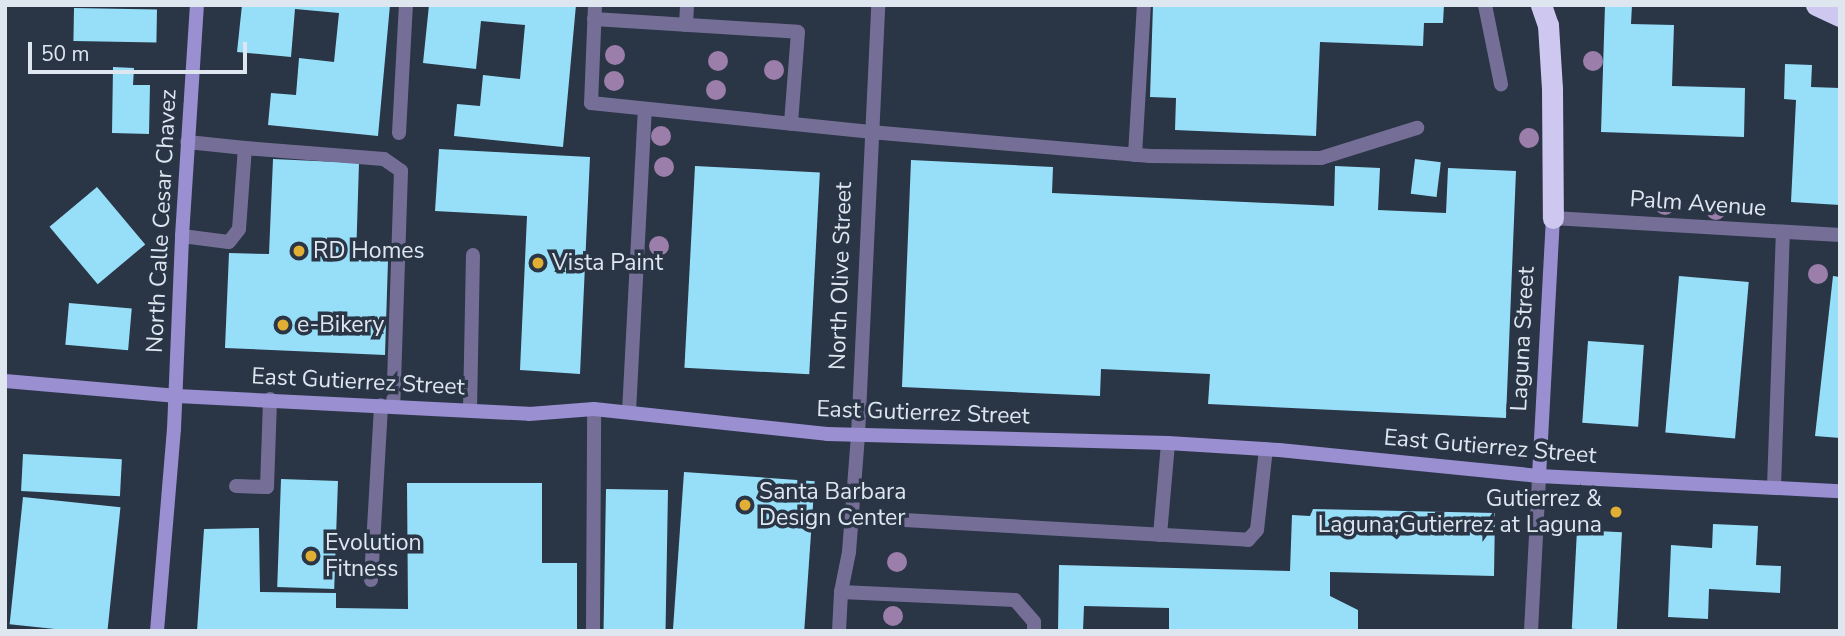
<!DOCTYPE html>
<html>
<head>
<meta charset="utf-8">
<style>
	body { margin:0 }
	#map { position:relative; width:1845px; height:636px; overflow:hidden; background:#2a3546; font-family:"Nunito Sans",sans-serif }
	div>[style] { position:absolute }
	.building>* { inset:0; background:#97dff9; transform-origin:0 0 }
	.lane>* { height:14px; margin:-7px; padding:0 7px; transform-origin:7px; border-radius:7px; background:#756f98 }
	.street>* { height:14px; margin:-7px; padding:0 7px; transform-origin:7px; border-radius:7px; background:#756f98 }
	.secondary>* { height:14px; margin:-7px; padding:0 7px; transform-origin:7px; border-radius:7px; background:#9a8fd0 }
	.highway>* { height:21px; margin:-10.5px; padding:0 10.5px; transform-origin:10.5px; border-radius:10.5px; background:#cec8f1 }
	.trees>* { width:20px; height:20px; margin:-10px; border-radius:50%; background:#9c7eaa }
	.dots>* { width:19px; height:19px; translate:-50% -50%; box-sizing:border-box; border:4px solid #2a3546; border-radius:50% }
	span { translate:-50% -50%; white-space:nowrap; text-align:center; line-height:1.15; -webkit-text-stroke:7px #2a3546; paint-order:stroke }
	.street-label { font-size:23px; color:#dee6f0 }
	.poi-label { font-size:23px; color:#dee6f0 }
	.left { translate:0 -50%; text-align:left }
	.right { translate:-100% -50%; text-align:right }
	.frame { position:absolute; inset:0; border:7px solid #dee6f0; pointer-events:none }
	.scale { position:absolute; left:28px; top:42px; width:219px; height:32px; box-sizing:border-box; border:4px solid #dee6f0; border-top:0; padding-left:9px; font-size:21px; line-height:24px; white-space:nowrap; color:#dee6f0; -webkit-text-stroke:5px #2a3546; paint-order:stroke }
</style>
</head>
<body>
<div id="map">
	<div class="building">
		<div style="clip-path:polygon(242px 5px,390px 5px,378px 136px,268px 125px,271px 93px,296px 95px,299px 58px,334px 62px,339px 13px,295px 9px,291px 57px,237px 52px)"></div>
		<div style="clip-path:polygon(429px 5px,576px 5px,563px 147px,454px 136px,457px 104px,480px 106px,483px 75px,520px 79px,525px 25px,481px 21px,476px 69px,423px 63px)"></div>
		<div style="clip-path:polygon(1153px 5px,1444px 5px,1443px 23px,1424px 23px,1423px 46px,1320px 42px,1316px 136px,1175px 130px,1176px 98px,1150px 97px)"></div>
		<div style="clip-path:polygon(1605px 5px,1632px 5px,1631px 24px,1674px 25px,1672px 86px,1745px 88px,1744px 137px,1601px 132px)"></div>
		<div style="left:74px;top:8px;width:83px;height:33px;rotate:1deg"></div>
		<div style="clip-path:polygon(1785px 64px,1812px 65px,1811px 87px,1840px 88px,1840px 205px,1791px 202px,1796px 100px,1784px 99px)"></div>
		<div style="clip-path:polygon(113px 67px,134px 68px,133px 85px,150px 85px,149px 134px,112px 133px)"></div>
		<div style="clip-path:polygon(439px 149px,590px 157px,580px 374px,520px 370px,527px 216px,435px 211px)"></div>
		<div style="clip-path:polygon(273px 159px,359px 163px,356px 260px,388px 261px,385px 355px,225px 348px,229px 253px,269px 254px)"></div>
		<div style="left:1415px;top:159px;width:26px;height:35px;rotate:7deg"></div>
		<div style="clip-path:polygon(911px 160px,1053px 167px,1052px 193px,1334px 206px,1335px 166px,1380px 168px,1378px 210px,1446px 213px,1448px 168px,1516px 171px,1506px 418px,1208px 404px,1210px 374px,1101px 369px,1100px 396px,902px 387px)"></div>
		<div style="left:695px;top:166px;width:125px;height:202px;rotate:3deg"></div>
		<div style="left:97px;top:187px;width:75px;height:62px;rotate:50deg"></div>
		<div style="left:1679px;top:276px;width:70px;height:157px;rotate:5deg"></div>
		<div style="clip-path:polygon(1833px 276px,1840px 277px,1840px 438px,1815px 436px)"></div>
		<div style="left:69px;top:303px;width:63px;height:42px;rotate:5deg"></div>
		<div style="left:1588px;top:341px;width:56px;height:82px;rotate:4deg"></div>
		<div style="left:23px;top:454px;width:99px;height:37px;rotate:3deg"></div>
		<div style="left:684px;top:472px;width:131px;height:159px;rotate:4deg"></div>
		<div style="left:281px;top:479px;width:57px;height:108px;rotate:2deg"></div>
		<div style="clip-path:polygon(407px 483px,542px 483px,542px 563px,577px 563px,577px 631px,197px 631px,204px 529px,259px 528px,260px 592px,336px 593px,336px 608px,408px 609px)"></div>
		<div style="left:606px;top:489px;width:62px;height:142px;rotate:1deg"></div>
		<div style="left:23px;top:497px;width:98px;height:128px;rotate:6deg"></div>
		<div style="clip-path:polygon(1313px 509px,1495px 513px,1494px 576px,1330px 572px,1330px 596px,1358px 610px,1358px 631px,1169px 631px,1169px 608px,1084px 606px,1083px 631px,1058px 631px,1059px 565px,1290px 571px,1292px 515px,1310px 516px)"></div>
		<div style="clip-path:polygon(1713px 524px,1758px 526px,1756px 565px,1781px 566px,1780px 593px,1709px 589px,1708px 619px,1668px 617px,1671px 545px,1712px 548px)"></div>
		<div style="left:1577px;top:530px;width:45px;height:99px;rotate:3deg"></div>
	</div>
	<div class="lane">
		<div style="left:595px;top:5px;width:98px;rotate:92.3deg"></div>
		<div style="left:591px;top:103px;width:281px;rotate:5.9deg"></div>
		<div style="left:870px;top:132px;width:281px;rotate:4.9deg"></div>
		<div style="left:1150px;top:156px;width:171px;rotate:0.7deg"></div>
		<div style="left:1321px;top:158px;width:101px;rotate:-17.4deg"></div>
		<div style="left:594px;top:19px;width:204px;rotate:3.6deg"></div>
		<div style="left:798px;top:32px;width:92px;rotate:94.4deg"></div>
		<div style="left:686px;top:25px;width:20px;rotate:-87deg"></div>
		<div style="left:399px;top:133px;width:128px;rotate:-86.9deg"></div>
		<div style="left:245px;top:148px;width:139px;rotate:4.5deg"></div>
		<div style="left:384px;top:159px;width:21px;rotate:35deg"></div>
		<div style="left:401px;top:171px;width:235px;rotate:91.9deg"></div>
		<div style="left:1135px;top:155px;width:150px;rotate:-86.6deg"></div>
		<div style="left:182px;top:236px;width:47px;rotate:7.3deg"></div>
		<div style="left:229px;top:242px;width:16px;rotate:-52deg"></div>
		<div style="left:239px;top:229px;width:81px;rotate:-85.8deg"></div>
		<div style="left:245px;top:148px;width:58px;rotate:-174.1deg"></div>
		<div style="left:470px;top:410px;width:155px;rotate:-88.9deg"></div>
		<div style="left:629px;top:412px;width:303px;rotate:-87deg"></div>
		<div style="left:236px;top:486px;width:31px;rotate:2deg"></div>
		<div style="left:267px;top:487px;width:88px;rotate:-88deg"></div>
		<div style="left:1774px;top:487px;width:255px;rotate:-88deg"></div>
		<div style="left:852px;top:517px;width:397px;rotate:3.3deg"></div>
		<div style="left:1248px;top:540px;width:13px;rotate:-48deg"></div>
		<div style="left:1257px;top:530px;width:81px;rotate:-83.7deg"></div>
		<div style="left:1160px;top:535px;width:92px;rotate:-85deg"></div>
		<div style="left:371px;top:580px;width:175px;rotate:-86.7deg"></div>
		<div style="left:841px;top:592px;width:174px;rotate:2.6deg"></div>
		<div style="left:1015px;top:600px;width:29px;rotate:49deg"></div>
		<div style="left:1034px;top:622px;width:9px;rotate:90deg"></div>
		<div style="left:593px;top:631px;width:222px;rotate:-89.7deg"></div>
	</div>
	<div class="street">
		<div style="left:1485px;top:5px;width:81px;rotate:78.6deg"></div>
		<div style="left:1553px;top:218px;width:288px;rotate:3.4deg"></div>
		<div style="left:839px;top:631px;width:39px;rotate:-87deg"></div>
		<div style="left:841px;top:592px;width:41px;rotate:-78.7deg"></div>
		<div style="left:849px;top:552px;width:117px;rotate:-85.6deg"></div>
		<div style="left:858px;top:435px;width:430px;rotate:-87.3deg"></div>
		<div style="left:1531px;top:631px;width:155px;rotate:-87deg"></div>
	</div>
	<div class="secondary">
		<div style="left:5px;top:381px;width:173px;rotate:5deg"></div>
		<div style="left:177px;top:396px;width:352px;rotate:2.9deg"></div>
		<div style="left:529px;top:414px;width:65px;rotate:-4.4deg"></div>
		<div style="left:594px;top:409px;width:234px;rotate:6.1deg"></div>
		<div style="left:827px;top:434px;width:341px;rotate:1.5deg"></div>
		<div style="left:1168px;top:443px;width:111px;rotate:3.6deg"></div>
		<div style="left:1279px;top:450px;width:261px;rotate:5.7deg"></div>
		<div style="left:1539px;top:476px;width:301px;rotate:2.9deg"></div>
		<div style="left:1539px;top:476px;width:258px;rotate:-86.9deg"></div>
		<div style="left:157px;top:631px;width:203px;rotate:-85.2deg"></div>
		<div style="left:174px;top:429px;width:193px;rotate:-87.6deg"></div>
		<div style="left:182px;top:236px;width:231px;rotate:-86.3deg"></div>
	</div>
	<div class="highway">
		<div style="left:1541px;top:5px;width:21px;rotate:71deg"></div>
		<div style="left:1548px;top:25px;width:63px;rotate:86.4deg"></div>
		<div style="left:1552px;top:88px;width:130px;rotate:89.6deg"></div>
		<div style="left:1816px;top:5px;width:26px;rotate:25deg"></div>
	</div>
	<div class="trees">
		<div style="left:615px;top:55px"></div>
		<div style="left:718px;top:61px"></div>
		<div style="left:1593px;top:61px"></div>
		<div style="left:774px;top:70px"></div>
		<div style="left:614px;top:81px"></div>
		<div style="left:716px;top:90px"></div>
		<div style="left:661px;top:136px"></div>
		<div style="left:1529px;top:138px"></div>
		<div style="left:664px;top:167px"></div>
		<div style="left:1665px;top:205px"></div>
		<div style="left:1716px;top:210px"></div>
		<div style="left:659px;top:246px"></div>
		<div style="left:1818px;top:274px"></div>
		<div style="left:897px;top:562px"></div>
		<div style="left:893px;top:616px"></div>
	</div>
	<div class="dots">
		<div style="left:299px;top:251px;background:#e1af34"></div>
		<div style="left:538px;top:263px;background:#e1af34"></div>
		<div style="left:283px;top:325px;background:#e1af34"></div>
		<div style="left:745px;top:505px;background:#e1af34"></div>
		<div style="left:1616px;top:512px;background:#e1af34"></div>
		<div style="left:311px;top:556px;background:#e1af34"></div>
	</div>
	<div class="street-label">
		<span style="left:1698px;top:204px;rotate:4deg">Palm Avenue</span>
		<span style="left:162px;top:221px;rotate:-87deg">North Calle Cesar Chavez</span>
		<span style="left:841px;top:276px;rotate:-88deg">North Olive Street</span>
		<span style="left:1523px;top:339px;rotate:-87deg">Laguna Street</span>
		<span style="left:358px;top:382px;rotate:3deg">East Gutierrez Street</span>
		<span style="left:923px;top:413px;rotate:2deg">East Gutierrez Street</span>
		<span style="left:1490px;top:447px;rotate:5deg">East Gutierrez Street</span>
	</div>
	<div class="poi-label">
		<span class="left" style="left:313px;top:251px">RD Homes</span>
		<span class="left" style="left:552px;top:263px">Vista Paint</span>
		<span class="left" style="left:297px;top:325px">e-Bikery</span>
		<span class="left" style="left:759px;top:505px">Santa Barbara<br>Design Center</span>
		<span class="right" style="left:1602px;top:512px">Gutierrez &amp;<br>Laguna;Gutierrez at Laguna</span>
		<span class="left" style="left:325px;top:556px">Evolution<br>Fitness</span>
	</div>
	<div class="frame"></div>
	<div class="scale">50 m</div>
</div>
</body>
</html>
